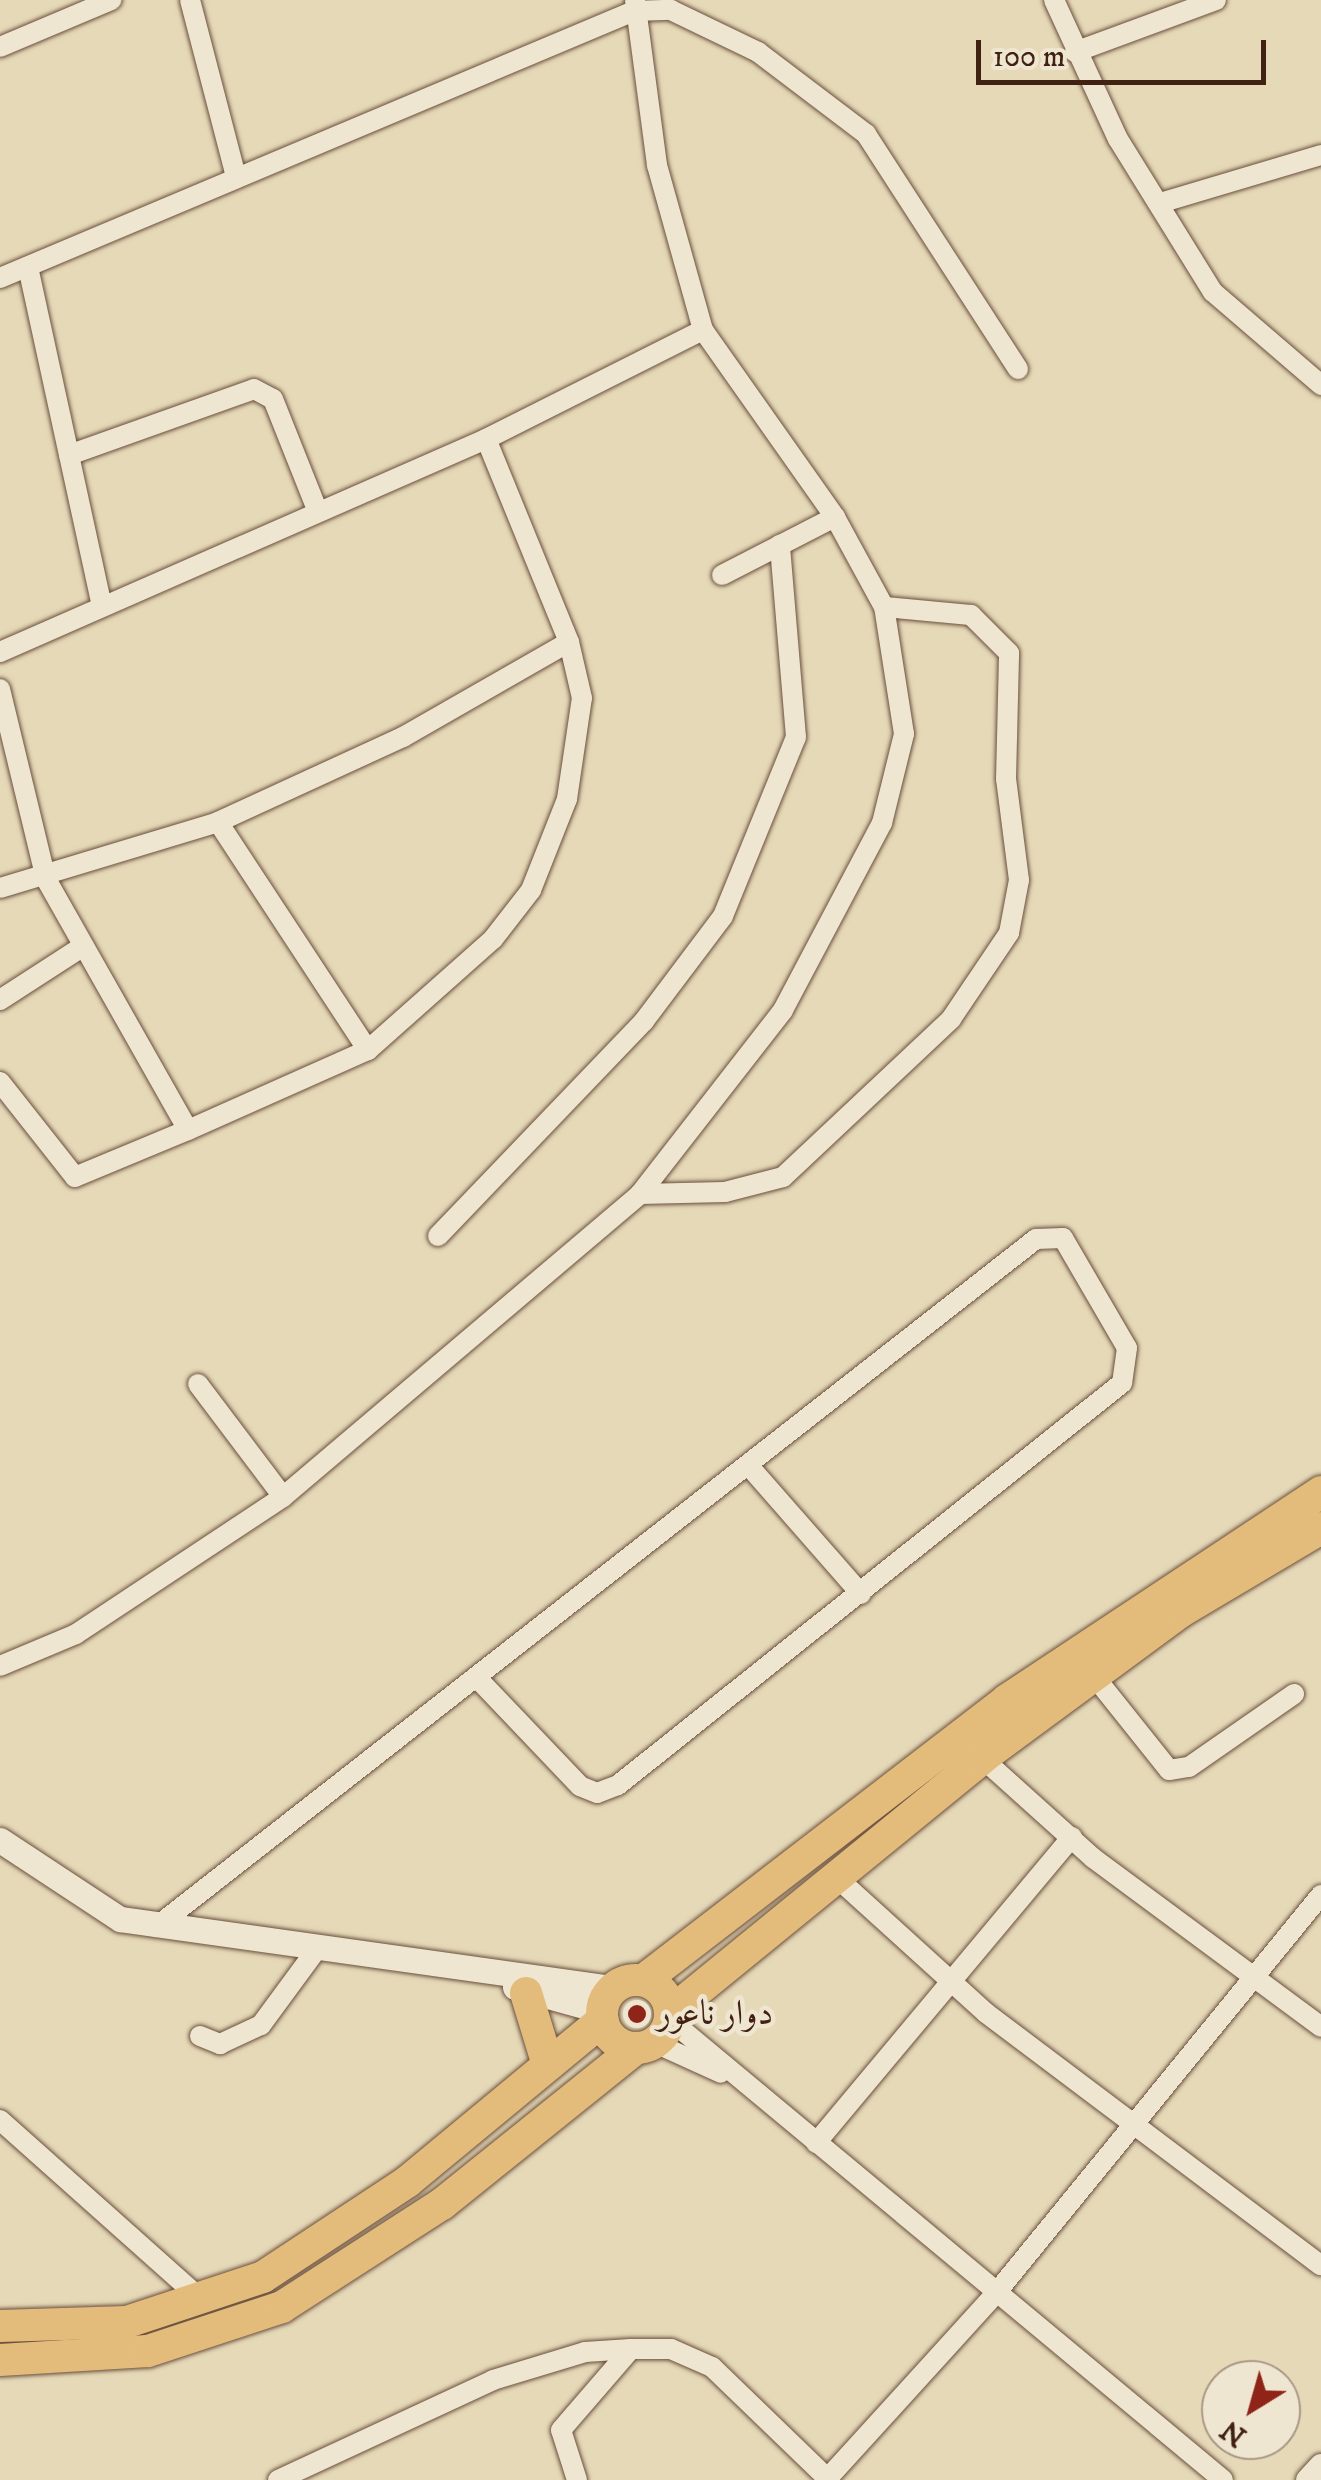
<!DOCTYPE html>
<html>
<head>
<meta charset="utf-8">
<style>
	body { margin:0 }
	#map { position:relative; width:1321px; height:2480px; overflow:hidden; background:#e6d9b8; font-family:"IM FELL DW Pica",Amiri,serif }
	div>[style] { position:absolute }
	.roads { filter:drop-shadow(0 0 2px #6a4f3c) drop-shadow(0 0 2px #6a4f3c) }
	.minor>* { height:20px; margin:-10px; padding:0 10px; transform-origin:10px; border-radius:10px; background:#efe6d1 }
	.tertiary>* { height:25px; margin:-12.5px; padding:0 12.5px; transform-origin:12.5px; border-radius:12.5px; background:#efe6d1 }
	.primary>* { height:32px; margin:-16px; padding:0 16px; transform-origin:16px; border-radius:16px; background:#e3bc7c }
	.primary>.ring { margin:-16px; padding:0; box-sizing:content-box; background:none; border:32px solid #e3bc7c; border-radius:50% }
	.dots>* { width:28px; height:28px; translate:-50% -50%; box-sizing:border-box; border:5px solid #efe6d1; border-radius:50% }
	span { translate:-50% -50%; white-space:nowrap; text-align:center; line-height:1.15; -webkit-text-stroke:9px #efe6d1; paint-order:stroke }
	.poi-label { font-size:35px; color:#402112 }
	.left { translate:0 -50%; text-align:left }
	.north { position:absolute; left:1201px; top:2360px; width:100px; height:100px; box-sizing:border-box; background:#efe6d1; border:2px solid #a99785; border-radius:50%; rotate:217deg; font-size:28px; font-weight:700; line-height:40px; text-align:center; color:#402112 }
	.north::after { content:''; display:block; margin:auto; width:35px; height:45px; background:#8f2418; clip-path:polygon(50% 0,100% 100%,50% 72%,0 100%) }
	.scale { position:absolute; left:976px; top:40px; width:290px; height:45px; box-sizing:border-box; border:5px solid #402112; border-top:0; padding-left:12px; font-size:30px; line-height:35px; white-space:nowrap; color:#402112; -webkit-text-stroke:8px #efe6d1; paint-order:stroke }
</style>
</head>
<body>
<div id="map">
	<div class="roads">
		<div class="minor">
			<div style="left:190px;top:0;width:183px;rotate:75.4deg"></div>
			<div style="left:1054px;top:0;width:153px;rotate:65.3deg"></div>
			<div style="left:1118px;top:139px;width:180px;rotate:58.2deg"></div>
			<div style="left:1213px;top:292px;width:143px;rotate:40.7deg"></div>
			<div style="left:0;top:47px;width:121px;rotate:-22.9deg"></div>
			<div style="left:1075px;top:52px;width:150px;rotate:-20.2deg"></div>
			<div style="left:1160px;top:203px;width:168px;rotate:-16.6deg"></div>
			<div style="left:28px;top:267px;width:344px;rotate:77.7deg"></div>
			<div style="left:0;top:278px;width:688px;rotate:-22.84deg"></div>
			<div style="left:634px;top:11px;width:37px;rotate:-2deg"></div>
			<div style="left:671px;top:10px;width:97px;rotate:25.8deg"></div>
			<div style="left:758px;top:52px;width:136px;rotate:37.2deg"></div>
			<div style="left:866px;top:134px;width:280px;rotate:57.1deg"></div>
			<div style="left:69px;top:455px;width:196px;rotate:-19.6deg"></div>
			<div style="left:254px;top:389px;width:21px;rotate:28deg"></div>
			<div style="left:273px;top:399px;width:116px;rotate:68.3deg"></div>
			<div style="left:722px;top:575px;width:127px;rotate:-27.2deg"></div>
			<div style="left:0;top:652px;width:531px;rotate:-23.67deg"></div>
			<div style="left:486px;top:439px;width:243px;rotate:-26.7deg"></div>
			<div style="left:0;top:689px;width:195px;rotate:76.4deg"></div>
			<div style="left:46px;top:879px;width:288px;rotate:60.5deg"></div>
			<div style="left:188px;top:1130px;width:197px;rotate:-24deg"></div>
			<div style="left:368px;top:1050px;width:167px;rotate:-41.6deg"></div>
			<div style="left:493px;top:939px;width:62px;rotate:-52.2deg"></div>
			<div style="left:531px;top:890px;width:98px;rotate:-68.4deg"></div>
			<div style="left:567px;top:799px;width:102px;rotate:-81.6deg"></div>
			<div style="left:582px;top:698px;width:57px;rotate:-103.1deg"></div>
			<div style="left:569px;top:642px;width:219px;rotate:-112.2deg"></div>
			<div style="left:218px;top:822px;width:273px;rotate:56.7deg"></div>
			<div style="left:0;top:888px;width:228px;rotate:-16.8deg"></div>
			<div style="left:218px;top:822px;width:204px;rotate:-24.7deg"></div>
			<div style="left:403px;top:737px;width:191px;rotate:-29.8deg"></div>
			<div style="left:0;top:1000px;width:98px;rotate:-32.9deg"></div>
			<div style="left:0;top:1082px;width:121px;rotate:51.7deg"></div>
			<div style="left:75px;top:1177px;width:122px;rotate:-22.6deg"></div>
			<div style="left:640px;top:1194px;width:85px;rotate:-1.3deg"></div>
			<div style="left:725px;top:1192px;width:60px;rotate:-14.5deg"></div>
			<div style="left:783px;top:1177px;width:231px;rotate:-43.2deg"></div>
			<div style="left:951px;top:1019px;width:104px;rotate:-56deg"></div>
			<div style="left:1009px;top:933px;width:54px;rotate:-79.3deg"></div>
			<div style="left:1019px;top:880px;width:102px;rotate:-97.3deg"></div>
			<div style="left:1006px;top:779px;width:126px;rotate:-88.6deg"></div>
			<div style="left:1009px;top:653px;width:54px;rotate:-135deg"></div>
			<div style="left:971px;top:615px;width:87px;rotate:-174.7deg"></div>
			<div style="left:438px;top:1236px;width:298px;rotate:-46.2deg"></div>
			<div style="left:644px;top:1021px;width:131px;rotate:-53deg"></div>
			<div style="left:723px;top:916px;width:193px;rotate:-67.8deg"></div>
			<div style="left:796px;top:737px;width:193px;rotate:-94.8deg"></div>
			<div style="left:198px;top:1384px;width:141px;rotate:53deg"></div>
			<div style="left:749px;top:1466px;width:170px;rotate:48.8deg"></div>
			<div style="left:0;top:1666px;width:82px;rotate:-22.8deg"></div>
			<div style="left:76px;top:1634px;width:248px;rotate:-33.5deg"></div>
			<div style="left:283px;top:1497px;width:468px;rotate:-40.3deg"></div>
			<div style="left:640px;top:1194px;width:233px;rotate:-52.1deg"></div>
			<div style="left:783px;top:1010px;width:212px;rotate:-62.1deg"></div>
			<div style="left:882px;top:823px;width:92px;rotate:-76.1deg"></div>
			<div style="left:904px;top:734px;width:129px;rotate:-98.9deg"></div>
			<div style="left:884px;top:607px;width:102px;rotate:-118.6deg"></div>
			<div style="left:835px;top:517px;width:229px;rotate:-125.2deg"></div>
			<div style="left:703px;top:330px;width:171px;rotate:-105.6deg"></div>
			<div style="left:657px;top:165px;width:166px;rotate:-97.6deg"></div>
			<div style="left:1094px;top:1676px;width:120px;rotate:51.4deg"></div>
			<div style="left:1169px;top:1770px;width:20px;rotate:-9deg"></div>
			<div style="left:1189px;top:1767px;width:128px;rotate:-34.8deg"></div>
			<div style="left:982px;top:1758px;width:149px;rotate:42deg"></div>
			<div style="left:1093px;top:1858px;width:284px;rotate:36.5deg"></div>
			<div style="left:836px;top:1877px;width:202px;rotate:42.2deg"></div>
			<div style="left:986px;top:2013px;width:419px;rotate:37deg"></div>
			<div style="left:156px;top:1927px;width:1117px;rotate:-38.02deg"></div>
			<div style="left:1036px;top:1239px;width:27px;rotate:-2deg"></div>
			<div style="left:1063px;top:1238px;width:127px;rotate:59.8deg"></div>
			<div style="left:1127px;top:1348px;width:35px;rotate:98deg"></div>
			<div style="left:1122px;top:1383px;width:645px;rotate:141.42deg"></div>
			<div style="left:618px;top:1785px;width:22px;rotate:159deg"></div>
			<div style="left:597px;top:1793px;width:18px;rotate:-158deg"></div>
			<div style="left:580px;top:1786px;width:148px;rotate:-133.6deg"></div>
			<div style="left:670px;top:2020px;width:719px;rotate:39.75deg"></div>
			<div style="left:200px;top:2036px;width:22px;rotate:22deg"></div>
			<div style="left:220px;top:2044px;width:45px;rotate:-24.9deg"></div>
			<div style="left:261px;top:2025px;width:93px;rotate:-53.7deg"></div>
			<div style="left:655px;top:2043px;width:72px;rotate:24.4deg"></div>
			<div style="left:0;top:2120px;width:272px;rotate:41.7deg"></div>
			<div style="left:816px;top:2143px;width:399px;rotate:-50.1deg"></div>
			<div style="left:827px;top:2479px;width:251px;rotate:-47.7deg"></div>
			<div style="left:996px;top:2293px;width:514px;rotate:-50.77deg"></div>
			<div style="left:278px;top:2480px;width:237px;rotate:-24.9deg"></div>
			<div style="left:493px;top:2380px;width:96px;rotate:-16.9deg"></div>
			<div style="left:585px;top:2352px;width:46px;rotate:-3.7deg"></div>
			<div style="left:577px;top:2480px;width:52px;rotate:-107.7deg"></div>
			<div style="left:561px;top:2430px;width:107px;rotate:-49.2deg"></div>
			<div style="left:631px;top:2349px;width:40px"></div>
			<div style="left:671px;top:2349px;width:45px;rotate:23.7deg"></div>
			<div style="left:712px;top:2367px;width:163px;rotate:44deg"></div>
		</div>
		<div class="tertiary">
			<div style="left:0;top:1840px;width:144px;rotate:33.4deg"></div>
			<div style="left:120px;top:1919px;width:499px;rotate:8deg"></div>
			<div style="left:515px;top:1987px;width:90px;rotate:15.4deg"></div>
			<div style="left:1308px;top:2480px;width:19px;rotate:-47deg"></div>
		</div>
		<div class="primary">
			<div style="left:644px;top:1980px;width:458px;rotate:-37.6deg"></div>
			<div style="left:1007px;top:1700px;width:377px;rotate:-33.5deg"></div>
			<div class="ring" style="left:602px;top:1980px;width:36px;height:36px"></div>
			<div style="left:526px;top:1993px;width:75px;rotate:73deg"></div>
			<div style="left:671px;top:2012px;width:402px;rotate:-39.2deg"></div>
			<div style="left:982px;top:1758px;width:250px;rotate:-36.4deg"></div>
			<div style="left:1183px;top:1610px;width:161px;rotate:-30.7deg"></div>
			<div style="left:0;top:2326px;width:127px;rotate:-1.8deg"></div>
			<div style="left:127px;top:2322px;width:143px;rotate:-18.3deg"></div>
			<div style="left:263px;top:2277px;width:173px;rotate:-33.4deg"></div>
			<div style="left:407px;top:2182px;width:254px;rotate:-39.6deg"></div>
			<div style="left:0;top:2360px;width:148px;rotate:-3.5deg"></div>
			<div style="left:148px;top:2351px;width:141px;rotate:-18.2deg"></div>
			<div style="left:282px;top:2307px;width:190px;rotate:-32.8deg"></div>
			<div style="left:442px;top:2204px;width:249px;rotate:-38.8deg"></div>
		</div>
	</div>
	<div class="dots">
		<div style="left:637px;top:2014px;background:#8f2418"></div>
	</div>
	<div class="poi-label">
		<span class="left" style="left:657px;top:2014px">دوار ناعور</span>
	</div>
	<div class="north">N</div>
	<div class="scale">100 m</div>
</div>
</body>
</html>
